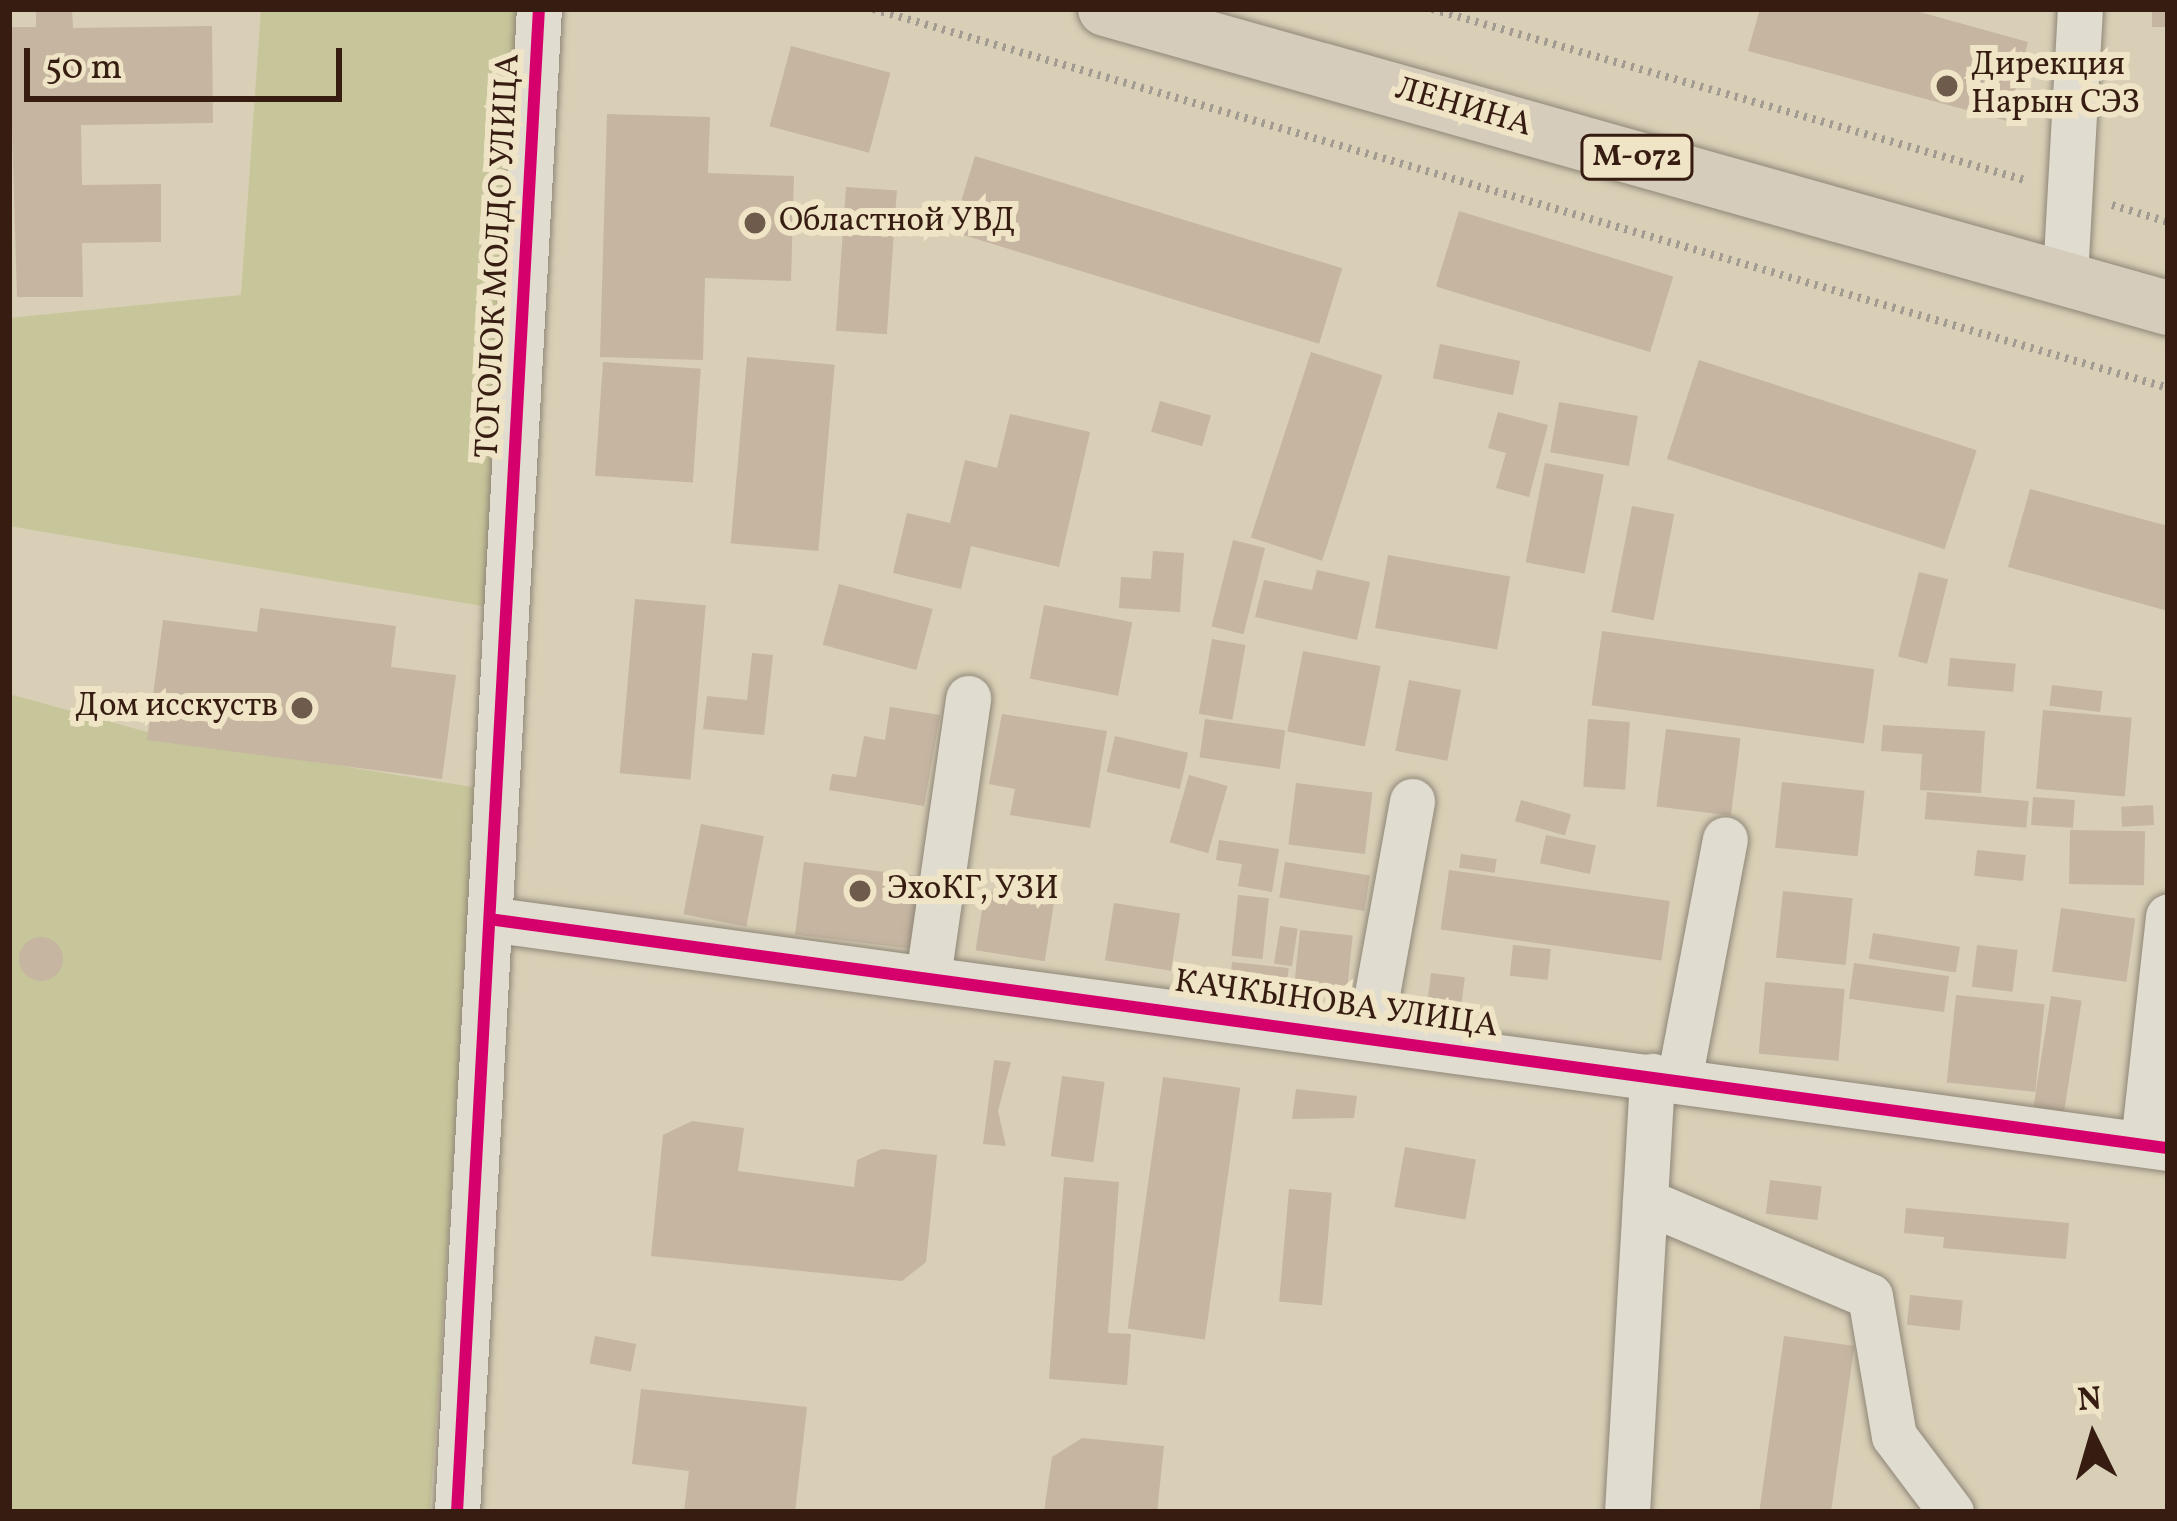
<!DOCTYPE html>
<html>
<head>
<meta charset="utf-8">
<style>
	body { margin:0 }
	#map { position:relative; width:2177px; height:1521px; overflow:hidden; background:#d8cfb6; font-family:Vollkorn,serif }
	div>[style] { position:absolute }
	.green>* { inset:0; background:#c7c59a }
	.building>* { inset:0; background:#c5b5a1; transform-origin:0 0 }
	.round { border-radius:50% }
	.path>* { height:8px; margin-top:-4px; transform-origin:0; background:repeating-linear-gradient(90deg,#a29b91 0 3px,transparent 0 9px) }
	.roads { filter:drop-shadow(0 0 3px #8f8677) drop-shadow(0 0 3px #8f8677) }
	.minor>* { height:45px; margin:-22.5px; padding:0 22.5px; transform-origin:22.5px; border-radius:22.5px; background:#e0dccf }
	.major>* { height:54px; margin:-27px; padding:0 27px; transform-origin:27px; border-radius:27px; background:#d5ccbb }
	.cycleway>* { height:12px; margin:-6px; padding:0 6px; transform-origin:6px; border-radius:6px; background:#d6006c }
	.dots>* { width:33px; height:33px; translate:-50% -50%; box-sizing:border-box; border:6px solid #efe4c6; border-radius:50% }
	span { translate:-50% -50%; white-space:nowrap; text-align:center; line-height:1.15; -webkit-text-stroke:12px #efe4c6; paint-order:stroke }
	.shield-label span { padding:3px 9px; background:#efe4c6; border:3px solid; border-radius:9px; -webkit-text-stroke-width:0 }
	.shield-label { font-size:30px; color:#361c11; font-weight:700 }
	.poi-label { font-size:33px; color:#361c11 }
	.left { translate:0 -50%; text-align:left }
	.right { translate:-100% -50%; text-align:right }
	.street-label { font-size:33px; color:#361c11 }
	.frame { position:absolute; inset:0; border:12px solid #361c11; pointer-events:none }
	.north { position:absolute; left:2033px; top:1377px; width:120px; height:120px; -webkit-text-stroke:9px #efe4c6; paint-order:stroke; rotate:355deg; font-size:33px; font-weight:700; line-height:48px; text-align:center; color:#361c11 }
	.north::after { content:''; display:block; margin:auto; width:42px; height:54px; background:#361c11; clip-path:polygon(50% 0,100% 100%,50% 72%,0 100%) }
	.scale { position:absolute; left:24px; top:48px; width:318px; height:54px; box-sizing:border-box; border:6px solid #361c11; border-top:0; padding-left:15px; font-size:36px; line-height:42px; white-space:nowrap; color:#361c11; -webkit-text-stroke:9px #efe4c6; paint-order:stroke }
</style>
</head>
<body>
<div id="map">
	<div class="green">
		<div style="clip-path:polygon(261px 9px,518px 9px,488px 607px,9px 526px,9px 318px,241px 295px)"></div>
		<div style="clip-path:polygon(9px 694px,169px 738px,478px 788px,430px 1512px,9px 1512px)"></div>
	</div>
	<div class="building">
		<div style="clip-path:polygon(36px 9px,72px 9px,73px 28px,212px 26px,213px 123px,81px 125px,82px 185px,161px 184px,161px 242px,82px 243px,83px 297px,17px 297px,9px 27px,36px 27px)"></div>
		<div style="clip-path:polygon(1760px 9px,1909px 9px,2028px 42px,2007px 121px,1748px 51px)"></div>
		<div style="left:2152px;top:9px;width:16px;height:18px"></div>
		<div style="left:791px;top:46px;width:103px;height:83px;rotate:15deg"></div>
		<div style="clip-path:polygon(607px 114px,710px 117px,708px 173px,794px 176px,791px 281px,705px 278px,703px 360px,600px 357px)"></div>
		<div style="left:975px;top:156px;width:384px;height:79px;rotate:17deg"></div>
		<div style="left:846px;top:187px;width:51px;height:144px;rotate:4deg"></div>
		<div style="left:1459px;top:211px;width:224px;height:79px;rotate:17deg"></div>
		<div style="left:1440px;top:344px;width:82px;height:35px;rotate:12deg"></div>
		<div style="left:1311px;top:352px;width:75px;height:195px;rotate:18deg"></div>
		<div style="left:747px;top:357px;width:88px;height:187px;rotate:5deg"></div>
		<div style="left:1699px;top:360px;width:292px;height:104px;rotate:18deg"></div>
		<div style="left:603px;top:362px;width:98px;height:114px;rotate:4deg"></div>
		<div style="left:1160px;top:401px;width:53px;height:32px;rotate:16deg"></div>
		<div style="left:1559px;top:402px;width:80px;height:51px;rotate:10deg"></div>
		<div style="clip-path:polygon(1498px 412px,1548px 425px,1529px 497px,1496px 488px,1506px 453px,1488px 448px)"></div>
		<div style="clip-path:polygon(1010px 414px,1090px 432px,1059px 567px,971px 546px,961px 589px,893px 573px,907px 513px,950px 523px,965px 460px,997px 468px)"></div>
		<div style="left:1545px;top:463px;width:60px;height:101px;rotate:11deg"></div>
		<div style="clip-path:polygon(2030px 489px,2168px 526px,2168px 611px,2008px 567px)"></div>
		<div style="left:1632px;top:506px;width:43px;height:108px;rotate:11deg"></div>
		<div style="left:1233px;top:540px;width:33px;height:89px;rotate:14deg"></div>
		<div style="clip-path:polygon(1153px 551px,1184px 553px,1180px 612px,1119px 608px,1121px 577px,1151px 579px)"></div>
		<div style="left:1388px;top:555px;width:124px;height:74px;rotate:10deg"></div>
		<div style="clip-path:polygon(1317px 570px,1370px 582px,1357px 640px,1255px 617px,1264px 580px,1312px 590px)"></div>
		<div style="left:1919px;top:572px;width:30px;height:87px;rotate:14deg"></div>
		<div style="left:839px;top:584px;width:97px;height:63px;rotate:15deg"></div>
		<div style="left:635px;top:599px;width:71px;height:175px;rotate:5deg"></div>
		<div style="left:1044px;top:605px;width:90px;height:75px;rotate:11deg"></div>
		<div style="clip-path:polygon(260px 608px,396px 626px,391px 667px,456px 675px,442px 779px,147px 740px,163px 620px,257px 632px)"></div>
		<div style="left:1602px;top:631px;width:275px;height:75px;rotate:8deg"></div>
		<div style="left:1212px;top:639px;width:34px;height:76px;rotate:10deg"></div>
		<div style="left:1303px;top:651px;width:79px;height:82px;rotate:11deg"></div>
		<div style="clip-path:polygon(752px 653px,773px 655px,764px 735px,703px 729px,707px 696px,747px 700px)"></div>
		<div style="left:1950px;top:658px;width:66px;height:28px;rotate:5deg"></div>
		<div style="left:1409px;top:680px;width:53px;height:72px;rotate:11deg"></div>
		<div style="left:2052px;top:685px;width:51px;height:21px;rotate:7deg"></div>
		<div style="clip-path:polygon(890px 707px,940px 715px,924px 806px,829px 790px,832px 774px,856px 777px,864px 736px,885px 740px)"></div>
		<div style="left:2043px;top:710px;width:89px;height:79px;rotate:5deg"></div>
		<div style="clip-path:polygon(1002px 714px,1107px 731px,1090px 828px,1010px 815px,1015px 789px,989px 784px)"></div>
		<div style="left:1205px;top:719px;width:81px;height:39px;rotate:8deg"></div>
		<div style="left:1588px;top:719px;width:42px;height:68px;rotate:4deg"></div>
		<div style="clip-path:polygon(1883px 725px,1985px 731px,1981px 793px,1920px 790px,1922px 754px,1881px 751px)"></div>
		<div style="left:1666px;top:729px;width:75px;height:78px;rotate:7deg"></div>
		<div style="left:1115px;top:736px;width:75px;height:37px;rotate:13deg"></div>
		<div style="left:1189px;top:775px;width:40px;height:70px;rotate:16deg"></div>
		<div style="left:1782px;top:782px;width:83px;height:66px;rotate:6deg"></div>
		<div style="left:1296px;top:783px;width:77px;height:62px;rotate:7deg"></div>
		<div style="left:1927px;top:792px;width:102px;height:27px;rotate:5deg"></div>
		<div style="left:2033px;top:797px;width:42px;height:28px;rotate:4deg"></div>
		<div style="left:1521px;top:800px;width:52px;height:22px;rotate:16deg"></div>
		<div style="left:2153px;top:805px;width:20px;height:32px;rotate:87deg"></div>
		<div style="left:701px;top:824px;width:64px;height:92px;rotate:11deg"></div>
		<div style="left:2070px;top:830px;width:75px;height:54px;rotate:1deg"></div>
		<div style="left:1546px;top:835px;width:51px;height:29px;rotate:12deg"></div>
		<div style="clip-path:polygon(1219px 840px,1279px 849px,1272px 892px,1238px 886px,1242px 864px,1216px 860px)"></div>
		<div style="left:1977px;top:850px;width:49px;height:26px;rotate:6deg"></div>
		<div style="left:1461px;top:854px;width:36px;height:14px;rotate:8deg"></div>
		<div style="left:804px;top:862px;width:123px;height:73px;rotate:7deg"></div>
		<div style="left:1285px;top:862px;width:86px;height:36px;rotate:9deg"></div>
		<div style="left:1449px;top:870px;width:223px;height:60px;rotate:8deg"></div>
		<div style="left:985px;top:891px;width:70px;height:60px;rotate:9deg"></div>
		<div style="left:1783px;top:891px;width:70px;height:67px;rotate:6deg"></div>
		<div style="left:1238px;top:895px;width:31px;height:61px;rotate:6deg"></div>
		<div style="left:1114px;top:903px;width:67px;height:58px;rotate:9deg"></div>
		<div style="left:2061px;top:908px;width:75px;height:64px;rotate:8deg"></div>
		<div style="left:1280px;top:926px;width:18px;height:38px;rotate:9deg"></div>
		<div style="left:1300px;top:930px;width:53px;height:64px;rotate:6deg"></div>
		<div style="left:1873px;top:933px;width:88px;height:26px;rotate:9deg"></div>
		<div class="round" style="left:19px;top:937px;width:44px;height:44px"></div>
		<div style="left:1513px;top:945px;width:38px;height:31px;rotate:6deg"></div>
		<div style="left:1977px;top:945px;width:41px;height:42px;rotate:7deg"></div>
		<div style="left:1232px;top:962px;width:57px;height:25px;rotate:6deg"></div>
		<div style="left:1854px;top:963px;width:96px;height:36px;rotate:8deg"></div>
		<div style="left:1431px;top:973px;width:34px;height:41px;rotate:7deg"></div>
		<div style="left:1765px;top:982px;width:80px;height:72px;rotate:5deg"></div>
		<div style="left:1956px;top:995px;width:89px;height:88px;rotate:6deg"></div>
		<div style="left:2051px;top:996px;width:31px;height:112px;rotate:9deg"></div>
		<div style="clip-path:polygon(994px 1060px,1011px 1062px,998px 1111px,1006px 1146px,983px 1144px)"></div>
		<div style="left:1062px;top:1076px;width:43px;height:81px;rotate:8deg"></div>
		<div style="left:1163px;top:1077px;width:78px;height:254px;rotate:8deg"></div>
		<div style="clip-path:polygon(1296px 1089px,1357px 1096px,1354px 1118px,1292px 1119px)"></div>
		<div style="clip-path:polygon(692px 1121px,744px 1128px,738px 1171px,854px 1187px,857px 1160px,882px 1149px,937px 1155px,926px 1262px,902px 1281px,651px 1256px,663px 1135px)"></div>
		<div style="left:1405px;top:1147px;width:72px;height:61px;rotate:10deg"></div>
		<div style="clip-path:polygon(1064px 1177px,1119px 1182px,1108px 1333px,1131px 1334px,1127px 1385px,1049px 1379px)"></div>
		<div style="left:1770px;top:1180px;width:52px;height:34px;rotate:7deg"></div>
		<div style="left:1289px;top:1189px;width:43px;height:113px;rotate:5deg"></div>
		<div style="clip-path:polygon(1906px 1208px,2069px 1223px,2066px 1259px,1943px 1248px,1944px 1237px,1904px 1233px)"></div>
		<div style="left:1910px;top:1295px;width:53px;height:30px;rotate:6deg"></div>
		<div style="left:595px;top:1336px;width:42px;height:28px;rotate:11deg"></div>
		<div style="left:1784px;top:1336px;width:71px;height:178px;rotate:8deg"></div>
		<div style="clip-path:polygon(641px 1389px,807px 1407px,795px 1512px,684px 1512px,689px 1471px,632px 1464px)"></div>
		<div style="clip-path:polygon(1082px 1438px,1164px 1446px,1157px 1512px,1044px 1512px,1052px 1457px)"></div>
	</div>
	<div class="path">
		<div style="left:873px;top:9px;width:1349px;rotate:16.31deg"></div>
		<div style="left:1432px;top:9px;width:620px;rotate:16.1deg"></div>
		<div style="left:2112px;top:205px;width:59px;rotate:16.9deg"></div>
	</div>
	<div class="roads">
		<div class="minor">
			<div style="left:2065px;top:276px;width:267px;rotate:-86.8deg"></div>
			<div style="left:496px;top:920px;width:1687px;rotate:7.77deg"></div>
			<div style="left:928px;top:977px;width:282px;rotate:-81.8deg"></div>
			<div style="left:1369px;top:1038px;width:241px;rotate:-79.7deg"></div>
			<div style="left:1679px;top:1080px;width:245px;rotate:-79.2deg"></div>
			<div style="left:2143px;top:1143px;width:228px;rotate:-83.7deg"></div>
			<div style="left:1645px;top:1201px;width:244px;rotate:22.9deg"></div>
			<div style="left:1870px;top:1296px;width:142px;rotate:80.3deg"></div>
			<div style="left:1894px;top:1436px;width:95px;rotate:53.1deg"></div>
			<div style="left:457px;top:1512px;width:1505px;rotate:-86.88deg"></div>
			<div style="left:1627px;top:1512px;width:437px;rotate:-86.7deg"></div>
		</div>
		<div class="major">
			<div style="left:1105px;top:9px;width:1104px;rotate:15.71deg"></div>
		</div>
	</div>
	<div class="cycleway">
		<div style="left:496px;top:920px;width:1687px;rotate:7.77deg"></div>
		<div style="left:457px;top:1512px;width:1505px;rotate:-86.88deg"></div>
	</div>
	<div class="dots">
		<div style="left:1947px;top:86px;background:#6f5b4b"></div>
		<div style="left:755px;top:223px;background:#6f5b4b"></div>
		<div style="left:302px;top:708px;background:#6f5b4b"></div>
		<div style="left:860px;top:891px;background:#6f5b4b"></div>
	</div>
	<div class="shield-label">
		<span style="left:1637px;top:157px">М-072</span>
	</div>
	<div class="poi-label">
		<span class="left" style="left:1971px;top:86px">Дирекция<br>Нарын СЭЗ</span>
		<span class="left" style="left:779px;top:223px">Областной УВД</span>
		<span class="right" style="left:278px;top:708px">Дом исскуств</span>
		<span class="left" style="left:887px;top:891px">ЭхоКГ, УЗИ</span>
	</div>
	<div class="street-label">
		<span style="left:1463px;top:109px;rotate:16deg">ЛЕНИНА</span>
		<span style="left:500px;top:256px;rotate:-87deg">ТОГОЛОК МОЛДО УЛИЦА</span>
		<span style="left:1336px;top:1006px;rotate:8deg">КАЧКЫНОВА УЛИЦА</span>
	</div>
	<div class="frame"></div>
	<div class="north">N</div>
	<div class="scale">50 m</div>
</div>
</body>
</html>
